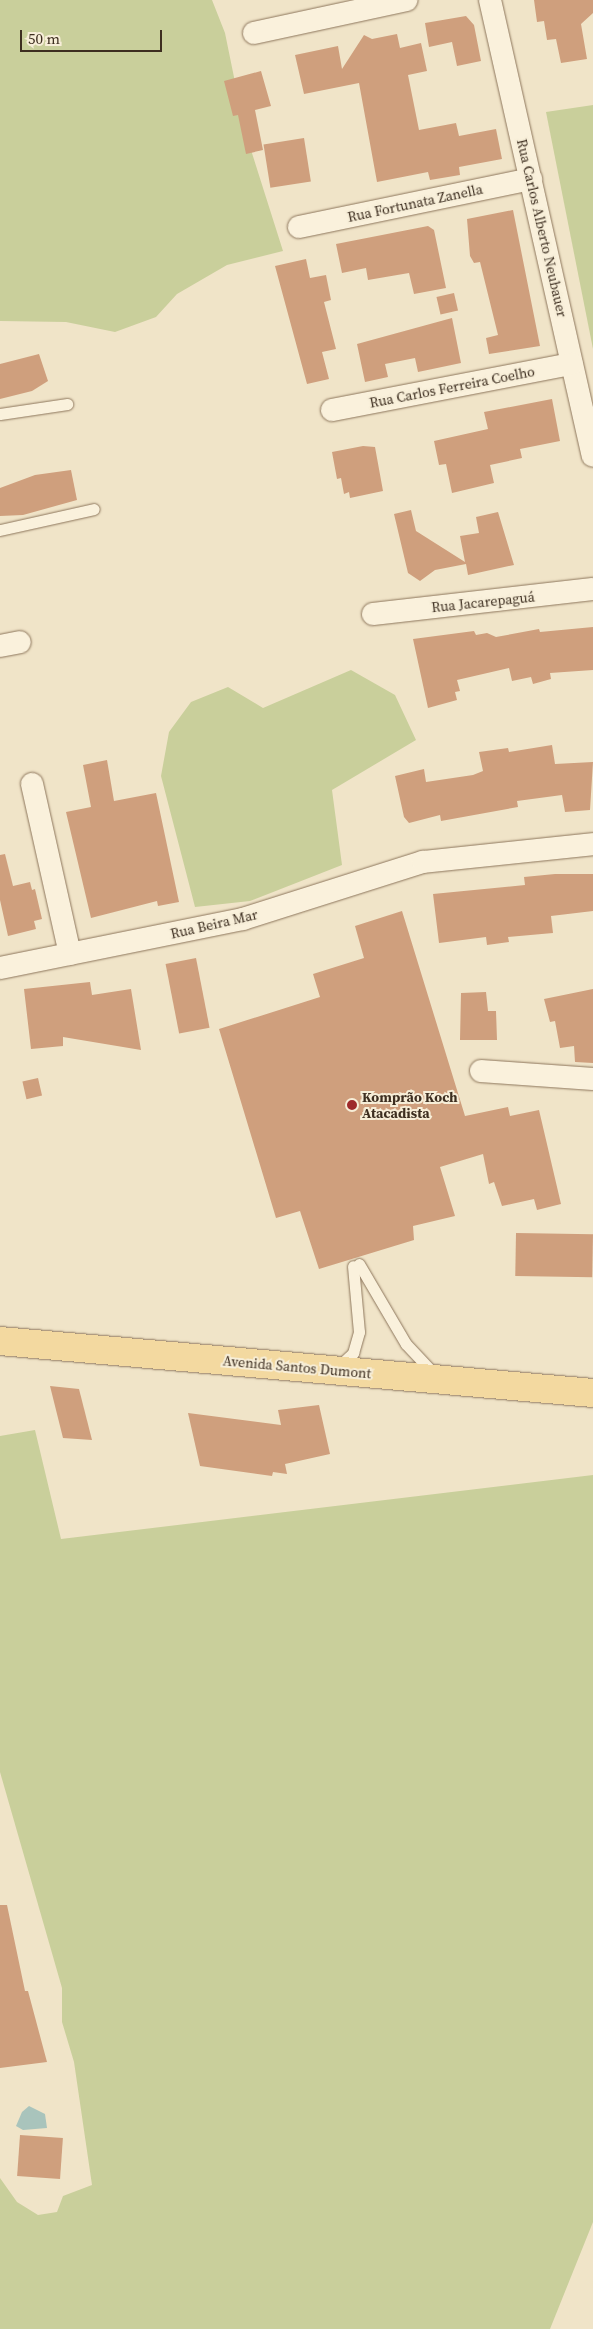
<!DOCTYPE html>
<html>
<head>
<meta charset="utf-8">
<style>
	body { margin:0 }
	#map { position:relative; width:593px; height:2329px; overflow:hidden; background:#f0e4c8; font-family:"Source Serif 4",serif }
	div>[style] { position:absolute }
	.green>* { inset:0; background:#c9cf9b }
	.water>* { inset:0; background:#a9c4bc }
	.building>* { inset:0; background:#cf9f7d; transform-origin:0 0 }
	.roads { filter:drop-shadow(0 0 1px #8d765c) drop-shadow(0 0 1px #8d765c) }
	.service>* { height:11px; margin:-5.5px; padding:0 5.5px; transform-origin:5.5px; border-radius:5.5px; background:#faf1dc }
	.minor>* { height:22px; margin:-11px; padding:0 11px; transform-origin:11px; border-radius:11px; background:#faf1dc }
	.primary>* { height:28px; margin:-14px; padding:0 14px; transform-origin:14px; border-radius:14px; background:#f3d9a0 }
	.dots>* { width:14px; height:14px; translate:-50% -50%; box-sizing:border-box; border:2px solid #f7eed8; border-radius:50% }
	span { translate:-50% -50%; white-space:nowrap; text-align:center; line-height:1.15; -webkit-text-stroke:4px #f7eed8; paint-order:stroke }
	.street-label { font-size:14px; color:#3d2e20 }
	.poi-label { font-size:14px; color:#3d2e20; font-weight:700 }
	.left { translate:0 -50%; text-align:left }
	.scale { position:absolute; left:20px; top:30px; width:142px; height:22px; box-sizing:border-box; border:2px solid #3d2e20; border-top:0; padding-left:6px; font-size:15px; line-height:18px; white-space:nowrap; color:#3d2e20; -webkit-text-stroke:4px #f7eed8; paint-order:stroke }
</style>
</head>
<body>
<div id="map">
	<div class="green">
		<div style="clip-path:polygon(0 0,212px 0,225px 33px,245px 131px,283px 251px,227px 265px,177px 294px,156px 317px,115px 332px,66px 322px,0 321px)"></div>
		<div style="clip-path:polygon(593px 105px,593px 349px,546px 112px)"></div>
		<div style="clip-path:polygon(351px 670px,395px 695px,416px 740px,332px 790px,342px 865px,250px 901px,195px 907px,161px 776px,169px 732px,191px 702px,228px 687px,263px 708px)"></div>
		<div style="clip-path:polygon(35px 1430px,61px 1539px,593px 1475px,593px 2222px,550px 2329px,0 2329px,0 2178px,17px 2202px,38px 2215px,57px 2212px,63px 2196px,92px 2185px,74px 2062px,62px 2022px,62px 1988px,0 1772px,0 1436px)"></div>
	</div>
	<div class="water">
		<div style="clip-path:polygon(29px 2106px,45px 2114px,47px 2128px,23px 2130px,16px 2126px,22px 2112px)"></div>
	</div>
	<div class="building">
		<div style="clip-path:polygon(534px 0,593px 0,593px 13px,581px 24px,587px 59px,561px 63px,556px 39px,547px 40px,544px 21px,537px 22px)"></div>
		<div style="clip-path:polygon(466px 16px,474px 25px,481px 61px,457px 66px,452px 42px,429px 47px,425px 23px)"></div>
		<div style="clip-path:polygon(397px 34px,400px 48px,421px 43px,427px 71px,408px 75px,419px 130px,456px 123px,459px 136px,496px 129px,502px 159px,459px 167px,460px 175px,430px 180px,428px 172px,377px 182px,359px 83px,304px 94px,295px 55px,338px 46px,342px 69px,364px 35px,372px 39px)"></div>
		<div style="clip-path:polygon(261px 71px,271px 106px,255px 110px,263px 150px,246px 154px,238px 115px,233px 116px,224px 81px)"></div>
		<div style="left:304px;top:138px;width:44px;height:41px;rotate:81deg"></div>
		<div style="clip-path:polygon(513px 210px,540px 346px,489px 354px,486px 338px,498px 335px,480px 262px,474px 263px,470px 256px,467px 219px)"></div>
		<div style="clip-path:polygon(428px 226px,434px 230px,446px 288px,414px 294px,409px 273px,368px 280px,366px 268px,342px 273px,336px 244px)"></div>
		<div style="clip-path:polygon(306px 259px,310px 278px,326px 275px,331px 300px,324px 302px,336px 349px,322px 352px,329px 379px,307px 384px,275px 266px)"></div>
		<div style="left:454px;top:293px;width:18px;height:18px;rotate:77deg"></div>
		<div style="clip-path:polygon(452px 318px,461px 363px,418px 372px,415px 358px,385px 364px,388px 377px,365px 382px,357px 344px)"></div>
		<div style="clip-path:polygon(39px 354px,48px 381px,32px 391px,0 399px,0 364px)"></div>
		<div style="clip-path:polygon(552px 399px,560px 441px,520px 449px,522px 458px,490px 465px,494px 483px,452px 493px,446px 464px,439px 465px,434px 441px,488px 429px,484px 412px)"></div>
		<div style="clip-path:polygon(363px 446px,375px 447px,383px 491px,350px 498px,349px 492px,344px 494px,341px 478px,337px 479px,332px 452px)"></div>
		<div style="clip-path:polygon(71px 470px,77px 500px,23px 515px,0 516px,0 488px,35px 475px)"></div>
		<div style="clip-path:polygon(411px 510px,416px 531px,465px 562px,460px 536px,479px 533px,476px 517px,498px 512px,514px 565px,468px 575px,466px 564px,435px 570px,420px 581px,408px 573px,394px 514px)"></div>
		<div style="clip-path:polygon(593px 627px,593px 670px,550px 673px,551px 679px,533px 684px,531px 677px,512px 681px,509px 668px,457px 680px,460px 691px,455px 692px,457px 700px,428px 708px,413px 639px,474px 631px,476px 635px,487px 633px,496px 637px,539px 629px,540px 632px)"></div>
		<div style="clip-path:polygon(552px 745px,555px 764px,593px 762px,590px 810px,565px 812px,562px 795px,517px 801px,518px 807px,441px 821px,440px 815px,409px 823px,404px 817px,395px 776px,424px 769px,426px 782px,473px 775px,483px 771px,479px 752px,508px 748px,509px 752px)"></div>
		<div style="clip-path:polygon(107px 760px,114px 801px,156px 793px,179px 902px,158px 906px,157px 901px,91px 918px,66px 812px,91px 807px,83px 765px)"></div>
		<div style="clip-path:polygon(5px 854px,13px 886px,30px 882px,32px 890px,35px 889px,42px 919px,34px 921px,36px 929px,8px 936px,0 900px,0 855px)"></div>
		<div style="clip-path:polygon(555px 874px,593px 874px,593px 911px,551px 916px,553px 933px,508px 937px,509px 942px,487px 945px,486px 937px,439px 943px,433px 894px,525px 885px,524px 877px)"></div>
		<div style="clip-path:polygon(402px 911px,465px 1116px,508px 1107px,510px 1116px,539px 1110px,561px 1204px,537px 1210px,534px 1199px,502px 1206px,494px 1182px,489px 1184px,483px 1154px,440px 1167px,455px 1216px,413px 1226px,414px 1240px,319px 1269px,300px 1211px,276px 1218px,219px 1029px,320px 997px,313px 974px,364px 958px,355px 926px)"></div>
		<div style="left:196px;top:958px;width:71px;height:31px;rotate:79deg"></div>
		<div style="clip-path:polygon(90px 982px,92px 995px,131px 989px,141px 1050px,63px 1037px,63px 1046px,31px 1049px,24px 989px)"></div>
		<div style="clip-path:polygon(593px 989px,593px 1063px,575px 1062px,574px 1046px,560px 1048px,555px 1021px,550px 1022px,544px 999px)"></div>
		<div style="clip-path:polygon(486px 992px,488px 1011px,496px 1011px,497px 1040px,460px 1040px,461px 993px)"></div>
		<div style="left:38px;top:1078px;width:18px;height:16px;rotate:77deg"></div>
		<div style="left:516px;top:1233px;width:77px;height:43px;rotate:1deg"></div>
		<div style="clip-path:polygon(50px 1386px,79px 1389px,92px 1440px,63px 1438px)"></div>
		<div style="clip-path:polygon(319px 1405px,330px 1454px,285px 1464px,287px 1474px,273px 1472px,272px 1476px,200px 1466px,188px 1413px,281px 1425px,278px 1410px)"></div>
		<div style="clip-path:polygon(0 1905px,7px 1905px,25px 1991px,28px 1991px,47px 2062px,0 2068px)"></div>
		<div style="left:20px;top:2135px;width:43px;height:41px;rotate:4deg"></div>
	</div>
	<div class="roads">
		<div class="service">
			<div style="left:0;top:414px;width:68px;rotate:-8.5deg"></div>
			<div style="left:0;top:530px;width:96px;rotate:-12.6deg"></div>
			<div style="left:359px;top:1264px;width:93px;rotate:59.6deg"></div>
			<div style="left:406px;top:1344px;width:44px;rotate:46.8deg"></div>
			<div style="left:338px;top:1367px;width:21px;rotate:-43deg"></div>
			<div style="left:353px;top:1353px;width:22px;rotate:-74deg"></div>
			<div style="left:359px;top:1332px;width:66px;rotate:-95.2deg"></div>
		</div>
		<div class="minor">
			<div style="left:490px;top:0;width:467px;rotate:77.3deg"></div>
			<div style="left:254px;top:33px;width:156px;rotate:-12.2deg"></div>
			<div style="left:299px;top:227px;width:237px;rotate:-11.7deg"></div>
			<div style="left:332px;top:410px;width:244px;rotate:-10.9deg"></div>
			<div style="left:373px;top:614px;width:221px;rotate:-6.5deg"></div>
			<div style="left:0;top:646px;width:20px;rotate:-11deg"></div>
			<div style="left:32px;top:784px;width:174px;rotate:77.4deg"></div>
			<div style="left:0;top:968px;width:248px;rotate:-11.4deg"></div>
			<div style="left:243px;top:919px;width:189px;rotate:-17.6deg"></div>
			<div style="left:423px;top:862px;width:171px;rotate:-6deg"></div>
			<div style="left:481px;top:1071px;width:112px;rotate:4.1deg"></div>
		</div>
		<div class="primary">
			<div style="left:0;top:1341px;width:595px;rotate:5.01deg"></div>
		</div>
	</div>
	<div class="dots">
		<div style="left:352px;top:1105px;background:#9e2a2b"></div>
	</div>
	<div class="street-label">
		<span style="left:415px;top:203px;rotate:-12deg">Rua Fortunata Zanella</span>
		<span style="left:542px;top:228px;rotate:77deg">Rua Carlos Alberto Neubauer</span>
		<span style="left:452px;top:387px;rotate:-11deg">Rua Carlos Ferreira Coelho</span>
		<span style="left:483px;top:602px;rotate:-6deg">Rua Jacarepaguá</span>
		<span style="left:214px;top:924px;rotate:-13deg">Rua Beira Mar</span>
		<span style="left:297px;top:1367px;rotate:5deg">Avenida Santos Dumont</span>
	</div>
	<div class="poi-label">
		<span class="left" style="left:362px;top:1105px">Komprão Koch<br>Atacadista</span>
	</div>
	<div class="scale">50 m</div>
</div>
</body>
</html>
